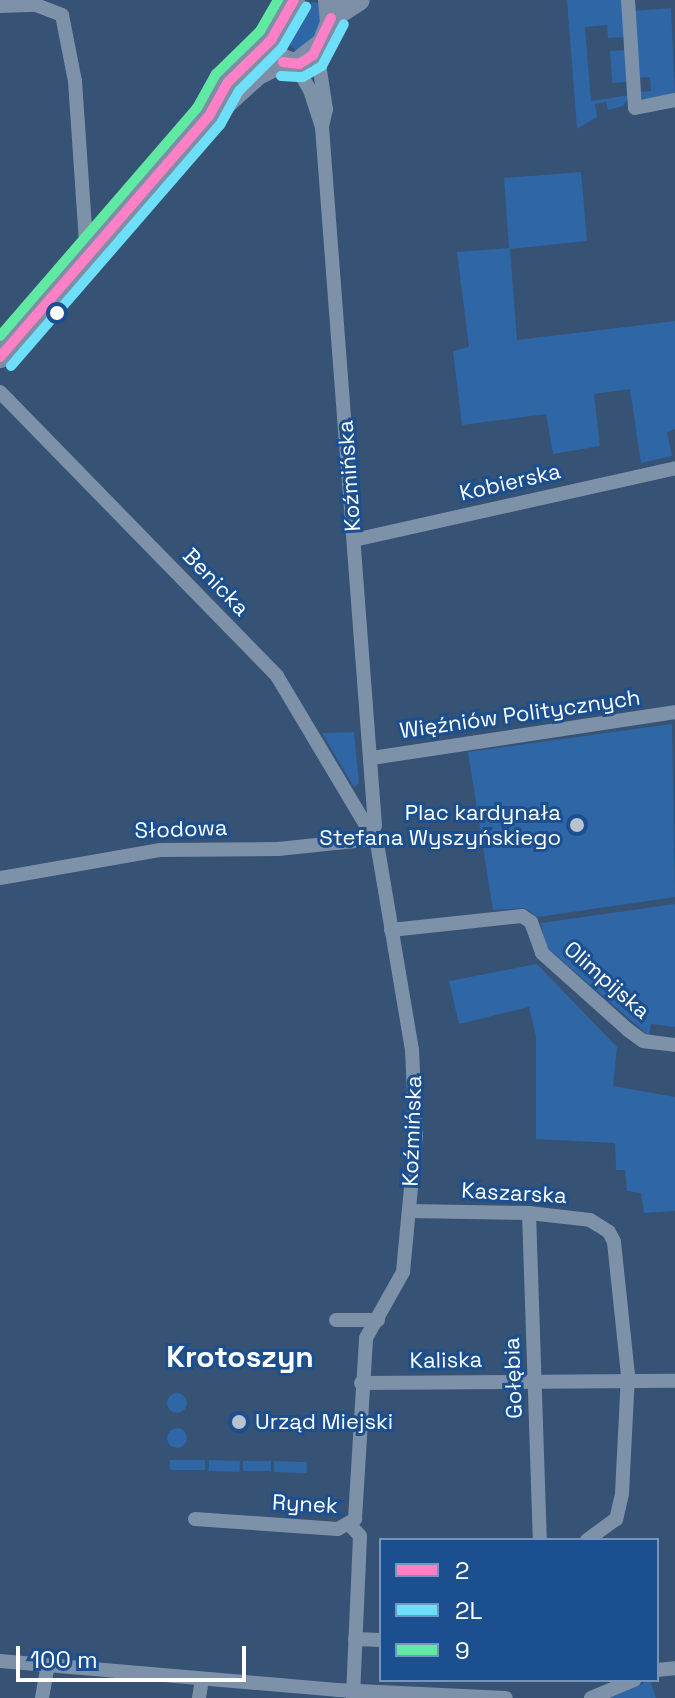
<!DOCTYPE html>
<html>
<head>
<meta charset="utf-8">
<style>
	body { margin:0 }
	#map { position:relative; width:675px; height:1698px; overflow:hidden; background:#365274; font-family:"Space Grotesk",sans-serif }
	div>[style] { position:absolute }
	.green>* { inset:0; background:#2f66a5; transform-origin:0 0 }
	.round { border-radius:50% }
	.minor>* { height:14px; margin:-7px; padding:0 7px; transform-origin:7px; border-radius:7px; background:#7d92a8 }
	.primary>* { height:22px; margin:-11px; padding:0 11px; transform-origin:11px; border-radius:11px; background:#7d8ea7 }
	.bus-1>* { height:10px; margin:-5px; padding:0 5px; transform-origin:5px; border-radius:5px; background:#ff80c5 }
	.bus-2>* { height:10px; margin:-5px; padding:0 5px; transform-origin:5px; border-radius:5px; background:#6ddff8 }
	.bus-3>* { height:10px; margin:-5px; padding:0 5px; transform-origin:5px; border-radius:5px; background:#60e9a3 }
	.dots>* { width:22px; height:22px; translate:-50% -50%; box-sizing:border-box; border:4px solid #1b4f8f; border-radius:50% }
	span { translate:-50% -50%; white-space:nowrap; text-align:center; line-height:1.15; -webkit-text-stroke:6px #1b4f8f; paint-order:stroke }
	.street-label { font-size:22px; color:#fff }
	.poi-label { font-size:22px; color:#fff }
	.right { translate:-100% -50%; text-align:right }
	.left { translate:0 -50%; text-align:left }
	.district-label { font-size:30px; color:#fff; font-weight:700 }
	.legend { position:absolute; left:379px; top:1538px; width:280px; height:144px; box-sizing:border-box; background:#1b4f8f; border:2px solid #7695bc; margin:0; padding:10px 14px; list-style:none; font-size:24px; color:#fff }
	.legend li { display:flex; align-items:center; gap:16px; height:40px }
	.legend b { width:40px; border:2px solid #7695bc }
	.scale { position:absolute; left:16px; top:1646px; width:230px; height:36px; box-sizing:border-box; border:4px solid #fff; border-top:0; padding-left:10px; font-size:24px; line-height:28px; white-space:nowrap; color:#fff; -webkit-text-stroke:6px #1b4f8f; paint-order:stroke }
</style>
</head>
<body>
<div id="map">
	<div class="green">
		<div style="clip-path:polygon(567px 0,621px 0,625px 37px,608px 38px,607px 25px,585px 27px,591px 101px,630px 95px,623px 106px,608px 110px,606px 102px,595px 104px,597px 117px,577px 129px)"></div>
		<div style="clip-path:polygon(313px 2px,320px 3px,321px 21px,311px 43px,295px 50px,285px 40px)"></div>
		<div style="clip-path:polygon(671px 8px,675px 96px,647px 102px,638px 92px,651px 91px,650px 77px,637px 78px,631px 11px)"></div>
		<div style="left:626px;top:50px;width:32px;height:16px;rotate:86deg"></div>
		<div style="clip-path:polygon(581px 172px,587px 241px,510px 249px,517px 340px,675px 321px,675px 429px,667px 432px,672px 456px,641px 463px,630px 389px,594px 394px,600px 446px,553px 454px,546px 414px,462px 425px,453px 351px,469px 347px,457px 252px,509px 248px,504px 178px)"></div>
		<div style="clip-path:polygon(672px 724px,675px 897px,538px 917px,524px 908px,493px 910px,468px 752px)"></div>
		<div style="clip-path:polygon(354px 732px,359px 783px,354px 787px,322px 733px)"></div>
		<div style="clip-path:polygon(675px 904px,675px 1027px,651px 1024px,649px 1036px,545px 946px,541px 923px)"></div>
		<div style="clip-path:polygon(537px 964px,617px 1047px,613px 1086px,675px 1097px,675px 1211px,644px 1213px,641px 1193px,627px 1191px,625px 1170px,616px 1170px,615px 1143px,536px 1139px,536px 1036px,529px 1007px,459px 1024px,449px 981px)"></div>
		<div class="round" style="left:167px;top:1393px;width:20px;height:20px"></div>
		<div class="round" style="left:167px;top:1428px;width:20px;height:20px"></div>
		<div style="left:170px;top:1460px;width:35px;height:10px"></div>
		<div style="left:209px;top:1460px;width:31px;height:11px;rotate:2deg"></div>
		<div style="left:243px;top:1461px;width:28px;height:10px"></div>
		<div style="left:274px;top:1461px;width:33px;height:11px;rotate:2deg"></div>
		<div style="clip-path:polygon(650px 1680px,656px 1698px,610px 1698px)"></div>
	</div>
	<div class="minor">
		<div style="left:628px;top:0;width:108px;rotate:86.3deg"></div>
		<div style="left:635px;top:108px;width:41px;rotate:-11.3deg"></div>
		<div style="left:0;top:6px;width:36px;rotate:-2deg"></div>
		<div style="left:36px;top:5px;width:28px;rotate:21deg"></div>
		<div style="left:62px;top:15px;width:67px;rotate:78.9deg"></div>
		<div style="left:75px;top:81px;width:176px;rotate:86.1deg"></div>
		<div style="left:317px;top:51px;width:59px;rotate:81.2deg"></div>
		<div style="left:326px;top:109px;width:17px;rotate:103deg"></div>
		<div style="left:295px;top:65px;width:29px;rotate:59deg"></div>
		<div style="left:310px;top:90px;width:39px;rotate:72deg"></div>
		<div style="left:322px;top:127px;width:701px;rotate:85.66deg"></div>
		<div style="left:0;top:392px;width:397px;rotate:45.7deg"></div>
		<div style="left:277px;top:676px;width:176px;rotate:59.2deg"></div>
		<div style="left:354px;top:540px;width:329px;rotate:-12.6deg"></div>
		<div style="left:372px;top:758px;width:306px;rotate:-8.6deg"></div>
		<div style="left:0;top:878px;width:163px;rotate:-9.9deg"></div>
		<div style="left:161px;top:850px;width:117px;rotate:-0.5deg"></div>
		<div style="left:278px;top:849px;width:87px;rotate:-5.9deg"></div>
		<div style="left:391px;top:930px;width:132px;rotate:-6.1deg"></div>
		<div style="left:522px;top:916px;width:11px;rotate:34deg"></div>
		<div style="left:531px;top:922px;width:33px;rotate:70deg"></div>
		<div style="left:542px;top:953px;width:115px;rotate:41.8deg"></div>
		<div style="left:628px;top:1030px;width:19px;rotate:36deg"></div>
		<div style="left:643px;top:1041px;width:32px;rotate:7deg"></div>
		<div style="left:409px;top:1211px;width:120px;rotate:1deg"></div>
		<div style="left:529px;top:1213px;width:61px;rotate:6.5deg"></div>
		<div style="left:590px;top:1220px;width:22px;rotate:32deg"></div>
		<div style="left:609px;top:1232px;width:11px;rotate:63deg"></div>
		<div style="left:614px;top:1242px;width:134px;rotate:84deg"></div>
		<div style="left:628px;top:1375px;width:119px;rotate:92.9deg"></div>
		<div style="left:622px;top:1494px;width:26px;rotate:103deg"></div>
		<div style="left:616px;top:1519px;width:36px;rotate:144deg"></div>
		<div style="left:529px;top:1213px;width:327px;rotate:88.1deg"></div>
		<div style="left:336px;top:1320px;width:42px"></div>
		<div style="left:361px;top:1383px;width:314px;rotate:-0.4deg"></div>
		<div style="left:195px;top:1519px;width:143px;rotate:4deg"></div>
		<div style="left:338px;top:1529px;width:20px;rotate:-30deg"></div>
		<div style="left:355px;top:1519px;width:181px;rotate:-86.5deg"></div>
		<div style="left:366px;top:1338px;width:76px;rotate:-60.7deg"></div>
		<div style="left:403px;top:1272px;width:138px;rotate:-84.6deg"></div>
		<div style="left:416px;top:1135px;width:85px;rotate:-92.7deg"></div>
		<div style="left:412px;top:1050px;width:211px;rotate:-99.6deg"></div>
		<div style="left:351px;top:1526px;width:13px;rotate:48deg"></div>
		<div style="left:360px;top:1536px;width:162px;rotate:92.5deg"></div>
		<div style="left:355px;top:1639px;width:26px;rotate:2deg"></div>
		<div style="left:0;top:1661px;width:338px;rotate:4.9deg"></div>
		<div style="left:337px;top:1690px;width:169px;rotate:2.7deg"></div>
		<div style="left:657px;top:1670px;width:18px;rotate:-6deg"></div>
		<div style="left:42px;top:1698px;width:29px;rotate:-80deg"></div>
		<div style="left:199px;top:1698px;width:19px;rotate:-81deg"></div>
		<div style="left:591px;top:1698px;width:47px;rotate:-22.7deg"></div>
	</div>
	<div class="primary">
		<div style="left:294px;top:0;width:46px;rotate:119.9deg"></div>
		<div style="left:271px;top:40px;width:20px;rotate:66deg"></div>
		<div style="left:279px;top:58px;width:17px;rotate:24deg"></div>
		<div style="left:295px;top:65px;width:36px;rotate:-38deg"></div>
		<div style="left:323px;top:43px;width:22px;rotate:-68deg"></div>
		<div style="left:331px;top:23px;width:23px;rotate:-95deg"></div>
		<div style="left:331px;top:18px;width:33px;rotate:-33deg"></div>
		<div style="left:217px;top:111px;width:55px;rotate:-42.1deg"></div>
		<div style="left:258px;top:74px;width:28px;rotate:-26deg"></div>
		<div style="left:0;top:357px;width:319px;rotate:-49.1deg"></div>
		<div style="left:209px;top:116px;width:39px;rotate:-61deg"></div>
		<div style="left:228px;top:82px;width:60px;rotate:-44.3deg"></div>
	</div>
	<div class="bus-1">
		<div style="left:283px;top:62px;width:16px;rotate:7deg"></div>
		<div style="left:299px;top:64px;width:17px;rotate:-33deg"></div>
		<div style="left:313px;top:55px;width:41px;rotate:-64.1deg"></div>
		<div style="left:0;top:357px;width:319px;rotate:-49.1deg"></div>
		<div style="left:209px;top:116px;width:39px;rotate:-61deg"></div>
		<div style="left:228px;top:82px;width:60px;rotate:-44.3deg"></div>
		<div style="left:271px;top:40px;width:46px;rotate:-60.1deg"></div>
	</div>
	<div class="bus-2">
		<div style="left:281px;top:76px;width:22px;rotate:3deg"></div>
		<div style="left:303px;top:77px;width:22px;rotate:-30deg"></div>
		<div style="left:322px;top:66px;width:47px;rotate:-62.4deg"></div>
		<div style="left:11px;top:366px;width:319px;rotate:-49.1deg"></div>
		<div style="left:220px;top:125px;width:39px;rotate:-61deg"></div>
		<div style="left:239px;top:91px;width:61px;rotate:-45deg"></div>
		<div style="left:282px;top:48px;width:48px;rotate:-59.7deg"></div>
	</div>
	<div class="bus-3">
		<div style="left:0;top:336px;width:301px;rotate:-49.2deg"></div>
		<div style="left:197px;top:108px;width:39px;rotate:-61deg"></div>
		<div style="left:216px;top:74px;width:62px;rotate:-44.3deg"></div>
		<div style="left:260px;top:31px;width:36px;rotate:-60deg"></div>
	</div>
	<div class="dots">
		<div style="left:57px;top:313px;background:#fff"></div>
		<div style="left:577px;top:825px;background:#b9c2ce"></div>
		<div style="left:239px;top:1422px;background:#b9c2ce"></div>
	</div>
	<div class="street-label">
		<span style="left:349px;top:476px;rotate:-94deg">Koźmińska</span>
		<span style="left:510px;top:482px;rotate:-13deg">Kobierska</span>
		<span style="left:216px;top:582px;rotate:46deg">Benicka</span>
		<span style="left:520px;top:714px;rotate:-8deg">Więźniów Politycznych</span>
		<span style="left:181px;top:829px;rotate:-2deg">Słodowa</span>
		<span style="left:607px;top:980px;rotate:41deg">Olimpijska</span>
		<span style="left:412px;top:1131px;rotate:-88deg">Koźmińska</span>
		<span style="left:514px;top:1193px;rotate:3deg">Kaszarska</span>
		<span style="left:446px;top:1360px;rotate:-1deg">Kaliska</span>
		<span style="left:513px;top:1378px;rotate:-92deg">Gołębia</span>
		<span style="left:305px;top:1504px;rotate:3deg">Rynek</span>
	</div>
	<div class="poi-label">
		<span class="right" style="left:561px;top:825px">Plac kardynała<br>Stefana Wyszyńskiego</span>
		<span class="left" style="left:255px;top:1422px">Urząd Miejski</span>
	</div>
	<div class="district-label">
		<span style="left:240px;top:1357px">Krotoszyn</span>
	</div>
	<ul class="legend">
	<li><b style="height:10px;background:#ff80c5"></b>2</li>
	<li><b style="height:10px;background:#6ddff8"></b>2L</li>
	<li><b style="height:10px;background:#60e9a3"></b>9</li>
	</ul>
	<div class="scale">100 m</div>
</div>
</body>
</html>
